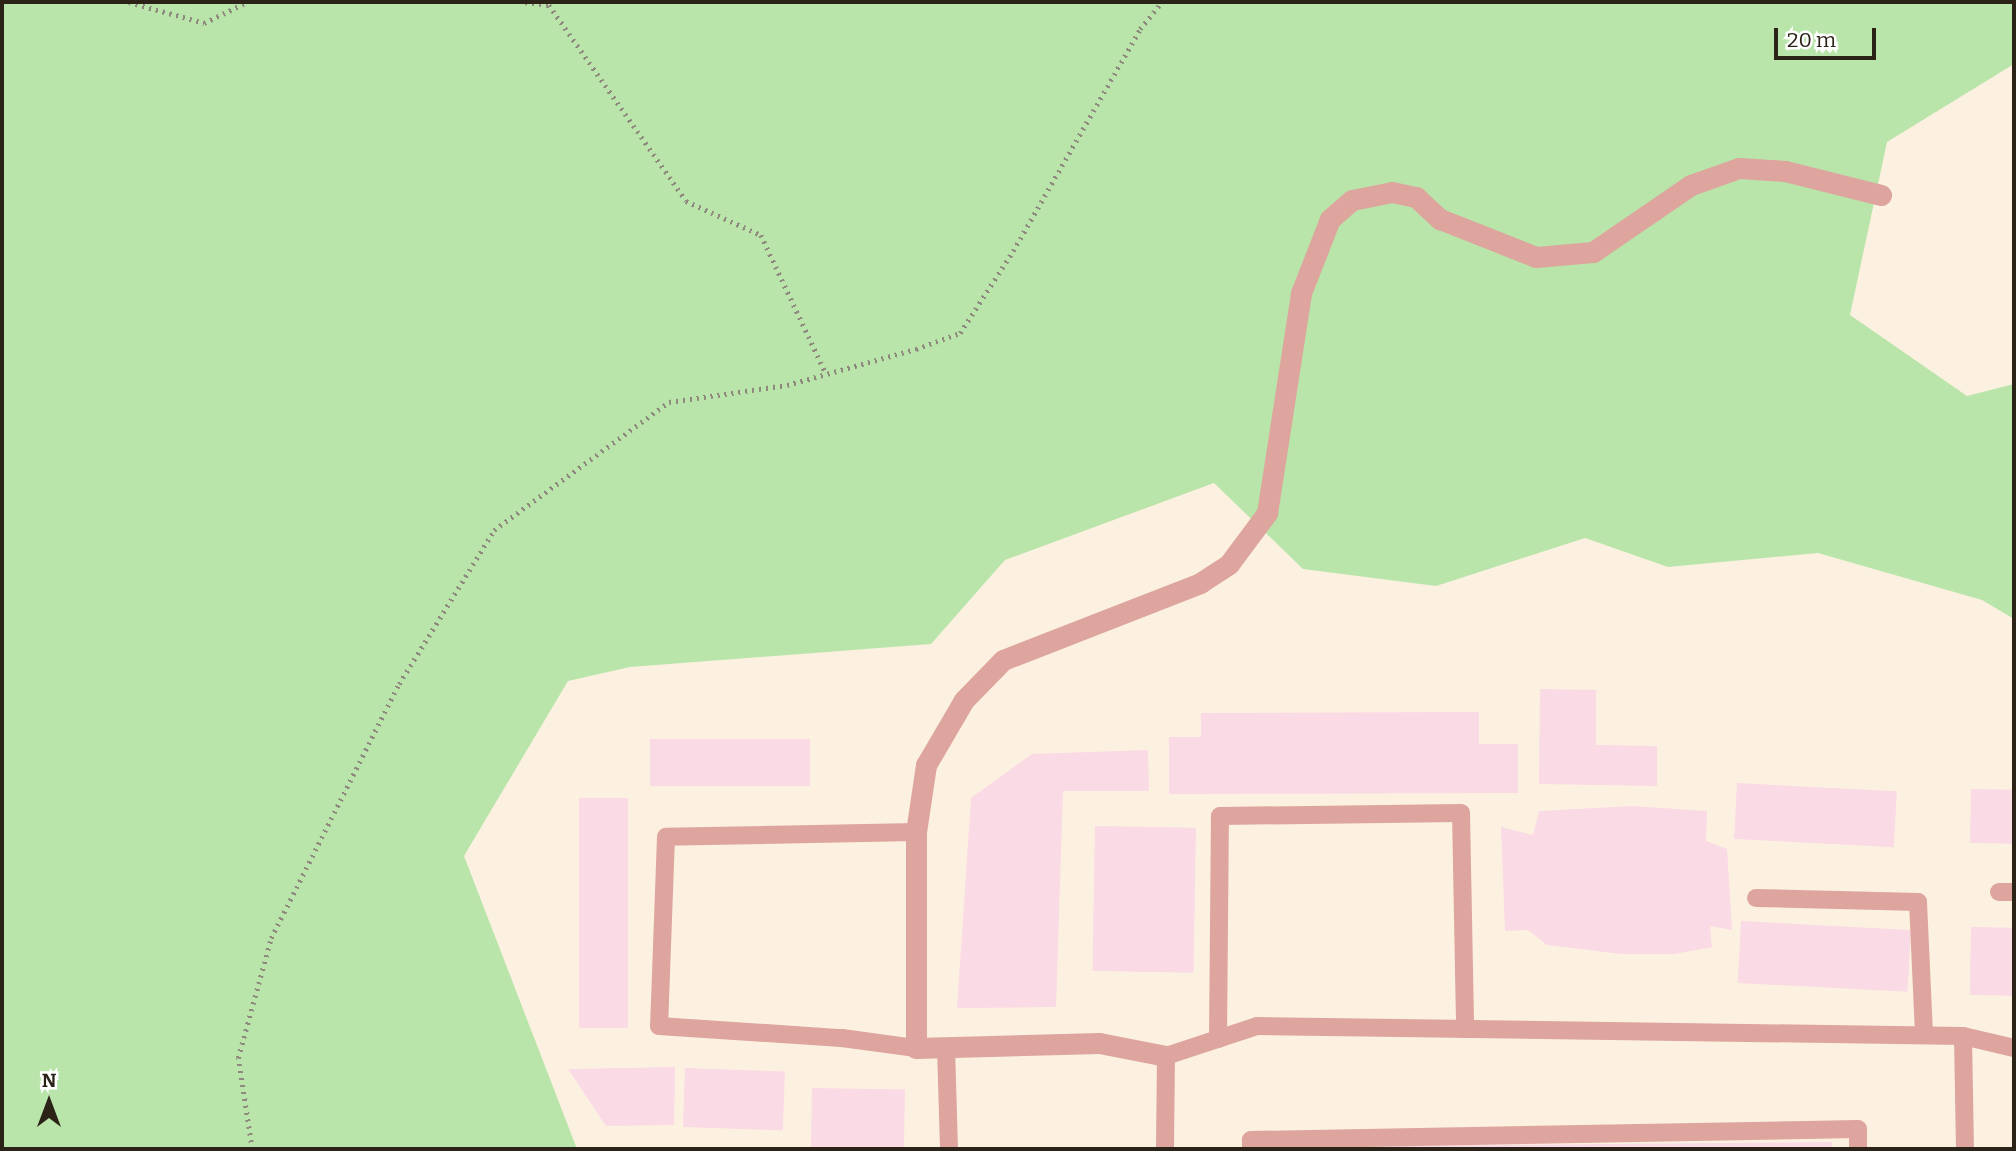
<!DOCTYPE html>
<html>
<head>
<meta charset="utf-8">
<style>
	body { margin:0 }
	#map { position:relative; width:2016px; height:1151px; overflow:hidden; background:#fffaf4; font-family:Bitter,serif }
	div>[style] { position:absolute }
	.built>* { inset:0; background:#fcf1e1 }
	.green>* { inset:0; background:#bae5aa }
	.building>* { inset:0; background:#fadae4; transform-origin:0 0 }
	.path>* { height:4.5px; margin-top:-2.25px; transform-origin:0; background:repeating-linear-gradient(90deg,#8e887e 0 2px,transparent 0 7px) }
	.lane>* { height:18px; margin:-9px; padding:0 9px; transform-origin:9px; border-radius:9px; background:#dda59d }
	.street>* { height:21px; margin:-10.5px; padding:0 10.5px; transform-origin:10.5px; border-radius:10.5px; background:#dda59d }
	span { translate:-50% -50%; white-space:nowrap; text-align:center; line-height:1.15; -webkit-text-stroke:7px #fff; paint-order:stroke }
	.frame { position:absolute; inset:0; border:4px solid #2b2317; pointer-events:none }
	.north { position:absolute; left:14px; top:1067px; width:70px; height:70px; -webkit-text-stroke:5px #fff; paint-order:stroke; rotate:0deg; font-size:19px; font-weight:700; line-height:28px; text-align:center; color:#2b2317 }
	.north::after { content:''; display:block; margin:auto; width:24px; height:32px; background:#2b2317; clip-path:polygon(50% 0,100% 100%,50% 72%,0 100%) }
	.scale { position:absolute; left:1774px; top:28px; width:102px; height:32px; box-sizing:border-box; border:4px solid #2b2317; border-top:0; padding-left:9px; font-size:21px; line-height:24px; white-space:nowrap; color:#2b2317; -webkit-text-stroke:5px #fff; paint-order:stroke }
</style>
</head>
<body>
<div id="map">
	<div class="built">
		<div style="clip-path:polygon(2014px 2px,2014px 1149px,323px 1149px,493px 677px)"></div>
	</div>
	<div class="green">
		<div style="clip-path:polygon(2px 2px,2014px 2px,2014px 64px,1887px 142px,1850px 315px,1967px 396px,2014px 384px,2014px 619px,1982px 600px,1818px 553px,1668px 567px,1585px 538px,1436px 586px,1303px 569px,1214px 483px,1005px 560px,931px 644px,630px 667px,568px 681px,464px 856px,577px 1149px,2px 1149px)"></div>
	</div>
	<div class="building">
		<div style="clip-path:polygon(1540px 689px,1596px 690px,1596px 745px,1657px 746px,1657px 786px,1539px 784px)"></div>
		<div style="clip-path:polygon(1479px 712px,1479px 744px,1518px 744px,1518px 793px,1169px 794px,1169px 737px,1201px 737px,1201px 713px)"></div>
		<div style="left:810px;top:739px;width:47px;height:160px;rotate:90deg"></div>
		<div style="clip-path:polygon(1148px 750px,1149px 791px,1063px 791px,1056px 1007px,957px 1008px,971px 798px,1032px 754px)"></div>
		<div style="left:1737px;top:783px;width:160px;height:56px;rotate:3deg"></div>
		<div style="left:1971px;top:789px;width:43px;height:54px;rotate:1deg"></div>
		<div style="left:579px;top:798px;width:49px;height:230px"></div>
		<div style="clip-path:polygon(1631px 806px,1707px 811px,1706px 841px,1727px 849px,1732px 930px,1710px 926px,1712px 947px,1674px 954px,1621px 954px,1547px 945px,1528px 930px,1505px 931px,1501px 827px,1533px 835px,1539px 811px)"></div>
		<div style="left:1095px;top:826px;width:101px;height:145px;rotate:1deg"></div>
		<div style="left:1741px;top:921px;width:170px;height:62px;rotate:3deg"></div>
		<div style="left:1971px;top:927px;width:43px;height:68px;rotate:1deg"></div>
		<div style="clip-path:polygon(675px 1067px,674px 1125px,606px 1126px,568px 1069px)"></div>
		<div style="left:685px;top:1068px;width:100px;height:59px;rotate:2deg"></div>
		<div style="left:812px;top:1088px;width:93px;height:61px;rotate:1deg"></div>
		<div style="clip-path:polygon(1832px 1142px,1832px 1149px,1293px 1149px,1293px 1147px)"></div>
	</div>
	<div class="path">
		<div style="left:129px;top:2px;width:78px;rotate:15.6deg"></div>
		<div style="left:204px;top:23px;width:48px;rotate:-26deg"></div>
		<div style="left:525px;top:2px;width:24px;rotate:7deg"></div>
		<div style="left:549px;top:5px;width:239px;rotate:55deg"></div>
		<div style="left:686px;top:201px;width:82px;rotate:24.4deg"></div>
		<div style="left:761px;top:235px;width:153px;rotate:64.9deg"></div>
		<div style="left:252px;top:1149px;width:92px;rotate:-98.7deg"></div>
		<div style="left:238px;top:1058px;width:124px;rotate:-74.6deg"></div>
		<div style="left:271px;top:938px;width:284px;rotate:-63.3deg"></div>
		<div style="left:399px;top:684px;width:181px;rotate:-58.3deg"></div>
		<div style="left:494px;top:530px;width:217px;rotate:-36.2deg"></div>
		<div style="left:669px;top:402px;width:119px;rotate:-8.2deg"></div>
		<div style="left:787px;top:385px;width:134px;rotate:-15.6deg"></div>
		<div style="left:916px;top:349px;width:47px;rotate:-20deg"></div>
		<div style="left:960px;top:333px;width:98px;rotate:-57.1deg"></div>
		<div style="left:1013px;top:251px;width:256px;rotate:-60.2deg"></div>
		<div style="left:1140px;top:29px;width:35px;rotate:-51deg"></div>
	</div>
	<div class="lane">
		<div style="left:916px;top:832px;width:250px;rotate:178.9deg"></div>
		<div style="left:666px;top:837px;width:189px;rotate:92.1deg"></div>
		<div style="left:659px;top:1026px;width:183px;rotate:3.8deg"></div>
		<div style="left:842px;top:1038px;width:75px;rotate:7.7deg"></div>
		<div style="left:1999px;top:892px;width:15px"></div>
		<div style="left:1756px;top:898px;width:162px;rotate:1.4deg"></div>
		<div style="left:1918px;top:902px;width:133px;rotate:87.4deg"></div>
		<div style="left:1963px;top:1036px;width:52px;rotate:13.2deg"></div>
		<div style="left:1218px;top:1039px;width:223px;rotate:-89.5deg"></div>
		<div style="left:1220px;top:816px;width:241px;rotate:-0.7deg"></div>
		<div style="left:1461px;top:813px;width:216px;rotate:88.9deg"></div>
		<div style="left:946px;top:1047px;width:102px;rotate:88.3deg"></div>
		<div style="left:1165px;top:1149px;width:93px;rotate:-89.4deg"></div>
		<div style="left:1166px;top:1056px;width:96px;rotate:-18.2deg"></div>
		<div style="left:1257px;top:1026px;width:706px;rotate:0.81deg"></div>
		<div style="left:1963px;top:1036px;width:113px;rotate:89deg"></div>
		<div style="left:1251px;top:1149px;width:9px;rotate:-90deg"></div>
		<div style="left:1251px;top:1140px;width:607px;rotate:-1.04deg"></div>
		<div style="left:1858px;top:1129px;width:20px;rotate:90deg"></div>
	</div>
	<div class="street">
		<div style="left:1166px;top:1056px;width:68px;rotate:-169deg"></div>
		<div style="left:1099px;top:1043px;width:183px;rotate:178.4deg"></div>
		<div style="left:916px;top:1048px;width:216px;rotate:-90deg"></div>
		<div style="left:916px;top:832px;width:68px;rotate:-81.5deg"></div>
		<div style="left:926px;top:765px;width:75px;rotate:-59.7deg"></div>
		<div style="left:964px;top:700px;width:56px;rotate:-45.7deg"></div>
		<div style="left:1003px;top:660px;width:212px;rotate:-21.3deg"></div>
		<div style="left:1200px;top:583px;width:35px;rotate:-33deg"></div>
		<div style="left:1229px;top:564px;width:64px;rotate:-53.3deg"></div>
		<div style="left:1267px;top:513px;width:223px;rotate:-81.2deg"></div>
		<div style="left:1301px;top:293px;width:79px;rotate:-68.6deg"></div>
		<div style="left:1330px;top:219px;width:29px;rotate:-41deg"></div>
		<div style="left:1352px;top:200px;width:41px;rotate:-11.3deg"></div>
		<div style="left:1392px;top:192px;width:25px;rotate:12deg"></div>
		<div style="left:1416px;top:197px;width:33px;rotate:43deg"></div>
		<div style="left:1440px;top:219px;width:103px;rotate:21.6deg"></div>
		<div style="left:1536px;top:257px;width:57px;rotate:-5deg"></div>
		<div style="left:1593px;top:252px;width:119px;rotate:-34.4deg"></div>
		<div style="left:1691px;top:185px;width:51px;rotate:-19.5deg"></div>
		<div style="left:1739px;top:168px;width:46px;rotate:3.7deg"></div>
		<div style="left:1785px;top:171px;width:99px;rotate:14deg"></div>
	</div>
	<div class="frame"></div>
	<div class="north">N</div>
	<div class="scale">20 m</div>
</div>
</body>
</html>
